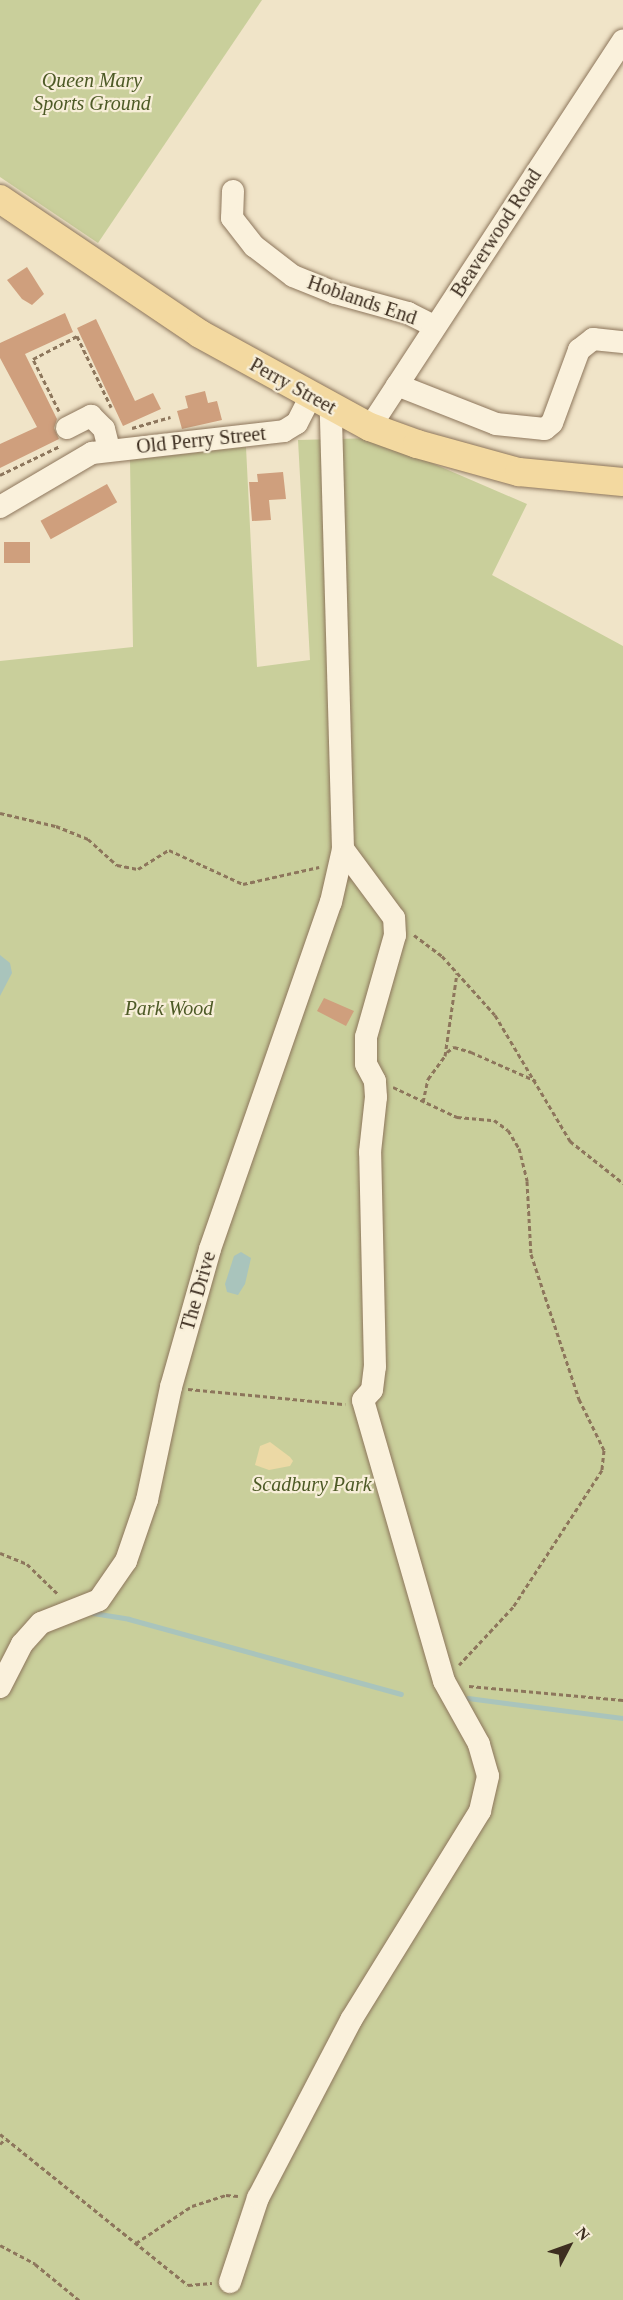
<!DOCTYPE html>
<html>
<head>
<meta charset="utf-8">
<style>
	body { margin:0 }
	#map { position:relative; width:623px; height:2300px; overflow:hidden; background:#f0e4c8; font-family:"Times New Roman",serif }
	div>[style] { position:absolute }
	.green>* { inset:0; background:#c9cf9b }
	.sand>* { inset:0; background:#ecd9a5 }
	.water>* { inset:0; background:#a9c4bc }
	.stream>* { height:4.5px; margin:-2.25px; padding:0 2.25px; transform-origin:2.25px; border-radius:2.25px; background:#a9c4bc }
	.building>* { inset:0; background:#cf9f7d; transform-origin:0 0 }
	.path>* { height:3px; margin-top:-1.5px; transform-origin:0; background:repeating-linear-gradient(90deg,#8d765c 0 4.5px,transparent 0 7.5px) }
	.roads { filter:drop-shadow(0 0 2px #8d765c) drop-shadow(0 0 2px #8d765c) }
	.minor>* { height:22px; margin:-11px; padding:0 11px; transform-origin:11px; border-radius:11px; background:#faf1dc }
	.major>* { height:28px; margin:-14px; padding:0 14px; transform-origin:14px; border-radius:14px; background:#f3d9a0 }
	span { translate:-50% -50%; white-space:nowrap; text-align:center; line-height:1.15; -webkit-text-stroke:4.5px #f7eed8; paint-order:stroke }
	.park-label { font-size:20px; color:#4d5a26; font-style:italic }
	.street-label { font-size:20px; color:#3d2e20 }
	.north { position:absolute; left:539px; top:2216px; width:60px; height:60px; -webkit-text-stroke:4px #f7eed8; paint-order:stroke; rotate:49deg; font-size:16px; font-weight:700; line-height:24px; text-align:center; color:#3d2e20 }
	.north::after { content:''; display:block; margin:auto; width:21px; height:27px; background:#3d2e20; clip-path:polygon(50% 0,100% 100%,50% 72%,0 100%) }
</style>
</head>
<body>
<div id="map">
	<div class="green">
		<div style="clip-path:polygon(0 0,262px 0,98px 243px,0 177px)"></div>
		<div style="clip-path:polygon(374px 438px,527px 504px,492px 575px,623px 646px,623px 2300px,0 2300px,0 661px,133px 647px,130px 460px,246px 447px,257px 667px,310px 660px,298px 440px)"></div>
	</div>
	<div class="sand">
		<div style="clip-path:polygon(270px 1442px,290px 1457px,293px 1461px,290px 1466px,269px 1470px,255px 1465px,260px 1446px)"></div>
	</div>
	<div class="water">
		<div style="clip-path:polygon(0 955px,10px 963px,12px 973px,0 996px)"></div>
		<div style="clip-path:polygon(241px 1252px,251px 1258px,245px 1284px,238px 1295px,227px 1292px,225px 1284px,234px 1256px)"></div>
	</div>
	<div class="stream">
		<div style="left:93px;top:1613px;width:36px;rotate:9deg"></div>
		<div style="left:129px;top:1619px;width:282px;rotate:15.4deg"></div>
		<div style="left:468px;top:1698px;width:156px;rotate:7.4deg"></div>
	</div>
	<div class="building">
		<div style="clip-path:polygon(27px 267px,44px 294px,32px 305px,22px 299px,7px 280px)"></div>
		<div style="clip-path:polygon(65px 313px,73px 332px,25px 354px,57px 419px,54px 428px,59px 439px,0 468px,0 444px,37px 427px,0 358px,0 343px)"></div>
		<div style="clip-path:polygon(96px 319px,135px 401px,153px 393px,161px 409px,123px 426px,77px 328px)"></div>
		<div style="clip-path:polygon(205px 391px,208px 403px,217px 401px,222px 420px,182px 429px,177px 411px,188px 408px,185px 396px)"></div>
		<div style="clip-path:polygon(283px 472px,286px 499px,269px 500px,271px 520px,252px 521px,249px 482px,258px 482px,257px 474px)"></div>
		<div style="left:107px;top:484px;width:21px;height:76px;rotate:61deg"></div>
		<div style="left:4px;top:542px;width:26px;height:21px"></div>
		<div style="clip-path:polygon(324px 998px,354px 1011px,346px 1026px,317px 1011px)"></div>
	</div>
	<div class="path">
		<div style="left:59px;top:411px;width:58px;rotate:-116.6deg"></div>
		<div style="left:33px;top:359px;width:50px;rotate:-27.6deg"></div>
		<div style="left:77px;top:336px;width:79px;rotate:64.4deg"></div>
		<div style="left:132px;top:428px;width:40px;rotate:-16deg"></div>
		<div style="left:0;top:475px;width:67px;rotate:-25.8deg"></div>
		<div style="left:0;top:813px;width:57px;rotate:13.1deg"></div>
		<div style="left:56px;top:826px;width:35px;rotate:22deg"></div>
		<div style="left:88px;top:839px;width:39px;rotate:42deg"></div>
		<div style="left:117px;top:865px;width:21px;rotate:11deg"></div>
		<div style="left:138px;top:869px;width:36px;rotate:-32deg"></div>
		<div style="left:169px;top:850px;width:81px;rotate:24.7deg"></div>
		<div style="left:243px;top:884px;width:78px;rotate:-12.6deg"></div>
		<div style="left:414px;top:935px;width:35px;rotate:37deg"></div>
		<div style="left:442px;top:956px;width:79px;rotate:48.1deg"></div>
		<div style="left:495px;top:1015px;width:147px;rotate:59.2deg"></div>
		<div style="left:570px;top:1141px;width:68px;rotate:38.4deg"></div>
		<div style="left:447px;top:1052px;width:9px;rotate:-36deg"></div>
		<div style="left:454px;top:1047px;width:18px;rotate:16deg"></div>
		<div style="left:471px;top:1052px;width:71px;rotate:24deg"></div>
		<div style="left:393px;top:1087px;width:71px;rotate:25.1deg"></div>
		<div style="left:457px;top:1117px;width:37px;rotate:5deg"></div>
		<div style="left:494px;top:1120px;width:17px;rotate:36deg"></div>
		<div style="left:508px;top:1130px;width:21px;rotate:59deg"></div>
		<div style="left:519px;top:1148px;width:34px;rotate:76deg"></div>
		<div style="left:527px;top:1181px;width:73px;rotate:86.9deg"></div>
		<div style="left:531px;top:1254px;width:153px;rotate:71.7deg"></div>
		<div style="left:579px;top:1399px;width:57px;rotate:63.9deg"></div>
		<div style="left:604px;top:1450px;width:20px;rotate:96deg"></div>
		<div style="left:602px;top:1470px;width:163px;rotate:123deg"></div>
		<div style="left:513px;top:1607px;width:79px;rotate:133deg"></div>
		<div style="left:423px;top:1102px;width:24px;rotate:-78deg"></div>
		<div style="left:428px;top:1079px;width:29px;rotate:-54deg"></div>
		<div style="left:445px;top:1056px;width:84px;rotate:-81.8deg"></div>
		<div style="left:188px;top:1389px;width:158px;rotate:5.5deg"></div>
		<div style="left:0;top:1553px;width:29px;rotate:22deg"></div>
		<div style="left:27px;top:1564px;width:45px;rotate:44.1deg"></div>
		<div style="left:469px;top:1686px;width:155px;rotate:5.2deg"></div>
		<div style="left:0;top:2134px;width:241px;rotate:38.8deg"></div>
		<div style="left:188px;top:2285px;width:24px;rotate:-5deg"></div>
		<div style="left:0;top:2144px;width:8px;rotate:-45deg"></div>
		<div style="left:136px;top:2243px;width:67px;rotate:-33.5deg"></div>
		<div style="left:192px;top:2206px;width:36px;rotate:-18deg"></div>
		<div style="left:226px;top:2195px;width:12px;rotate:5deg"></div>
		<div style="left:0;top:2245px;width:40px;rotate:28deg"></div>
		<div style="left:35px;top:2264px;width:57px;rotate:39.3deg"></div>
	</div>
	<div class="roads">
		<div class="minor">
			<div style="left:233px;top:191px;width:27px;rotate:92deg"></div>
			<div style="left:232px;top:218px;width:36px;rotate:52deg"></div>
			<div style="left:254px;top:246px;width:49px;rotate:37.6deg"></div>
			<div style="left:293px;top:276px;width:45px;rotate:22deg"></div>
			<div style="left:335px;top:293px;width:76px;rotate:15.3deg"></div>
			<div style="left:408px;top:313px;width:29px;rotate:27deg"></div>
			<div style="left:397px;top:385px;width:106px;rotate:21.5deg"></div>
			<div style="left:496px;top:424px;width:49px;rotate:5.8deg"></div>
			<div style="left:545px;top:429px;width:9px;rotate:-41deg"></div>
			<div style="left:552px;top:423px;width:78px;rotate:-69.7deg"></div>
			<div style="left:579px;top:350px;width:18px;rotate:-38deg"></div>
			<div style="left:593px;top:339px;width:30px;rotate:6deg"></div>
			<div style="left:370px;top:427px;width:462px;rotate:-56.8deg"></div>
			<div style="left:67px;top:428px;width:27px;rotate:-27deg"></div>
			<div style="left:91px;top:416px;width:18px;rotate:45deg"></div>
			<div style="left:104px;top:429px;width:21px;rotate:76deg"></div>
			<div style="left:0;top:507px;width:107px;rotate:-30.4deg"></div>
			<div style="left:92px;top:453px;width:193px;rotate:-6.5deg"></div>
			<div style="left:284px;top:431px;width:15px;rotate:-32deg"></div>
			<div style="left:297px;top:423px;width:29px;rotate:-63deg"></div>
			<div style="left:0;top:1687px;width:48px;rotate:-62.9deg"></div>
			<div style="left:22px;top:1644px;width:28px;rotate:-48deg"></div>
			<div style="left:41px;top:1623px;width:62px;rotate:-21.6deg"></div>
			<div style="left:99px;top:1600px;width:47px;rotate:-55.3deg"></div>
			<div style="left:126px;top:1561px;width:65px;rotate:-71deg"></div>
			<div style="left:147px;top:1500px;width:116px;rotate:-78deg"></div>
			<div style="left:171px;top:1387px;width:143px;rotate:-74.2deg"></div>
			<div style="left:210px;top:1249px;width:367px;rotate:-70.8deg"></div>
			<div style="left:331px;top:902px;width:54px;rotate:-77.2deg"></div>
			<div style="left:343px;top:849px;width:441px;rotate:-91.6deg"></div>
			<div style="left:230px;top:2282px;width:89px;rotate:-71.6deg"></div>
			<div style="left:258px;top:2198px;width:201px;rotate:-62.4deg"></div>
			<div style="left:351px;top:2020px;width:246px;rotate:-58.3deg"></div>
			<div style="left:480px;top:1811px;width:36px;rotate:-77deg"></div>
			<div style="left:488px;top:1776px;width:33px;rotate:-106deg"></div>
			<div style="left:479px;top:1744px;width:72px;rotate:-119.1deg"></div>
			<div style="left:444px;top:1681px;width:292px;rotate:-106.1deg"></div>
			<div style="left:363px;top:1400px;width:13px;rotate:-48deg"></div>
			<div style="left:372px;top:1390px;width:23px;rotate:-83deg"></div>
			<div style="left:375px;top:1367px;width:215px;rotate:-91.3deg"></div>
			<div style="left:370px;top:1152px;width:55px;rotate:-83.8deg"></div>
			<div style="left:376px;top:1097px;width:16px;rotate:-94deg"></div>
			<div style="left:375px;top:1081px;width:19px;rotate:-118deg"></div>
			<div style="left:366px;top:1064px;width:27px;rotate:-90deg"></div>
			<div style="left:366px;top:1037px;width:106px;rotate:-74.1deg"></div>
			<div style="left:395px;top:935px;width:17px;rotate:-93deg"></div>
			<div style="left:394px;top:918px;width:86px;rotate:-126.5deg"></div>
		</div>
		<div class="major">
			<div style="left:0;top:199px;width:241px;rotate:34deg"></div>
			<div style="left:200px;top:334px;width:194px;rotate:28.7deg"></div>
			<div style="left:370px;top:427px;width:50px;rotate:19.9deg"></div>
			<div style="left:417px;top:444px;width:106px;rotate:15.4deg"></div>
			<div style="left:519px;top:472px;width:104px;rotate:5.5deg"></div>
		</div>
	</div>
	<div class="park-label">
		<span style="left:92px;top:92px">Queen Mary<br>Sports Ground</span>
		<span style="left:169px;top:1008px">Park Wood</span>
		<span style="left:312px;top:1484px">Scadbury Park</span>
	</div>
	<div class="street-label">
		<span style="left:496px;top:233px;rotate:-57deg">Beaverwood Road</span>
		<span style="left:362px;top:300px;rotate:19deg">Hoblands End</span>
		<span style="left:293px;top:386px;rotate:29deg">Perry Street</span>
		<span style="left:201px;top:440px;rotate:-6deg">Old Perry Street</span>
		<span style="left:198px;top:1291px;rotate:-74deg">The Drive</span>
	</div>
	<div class="north">N</div>
</div>
</body>
</html>
